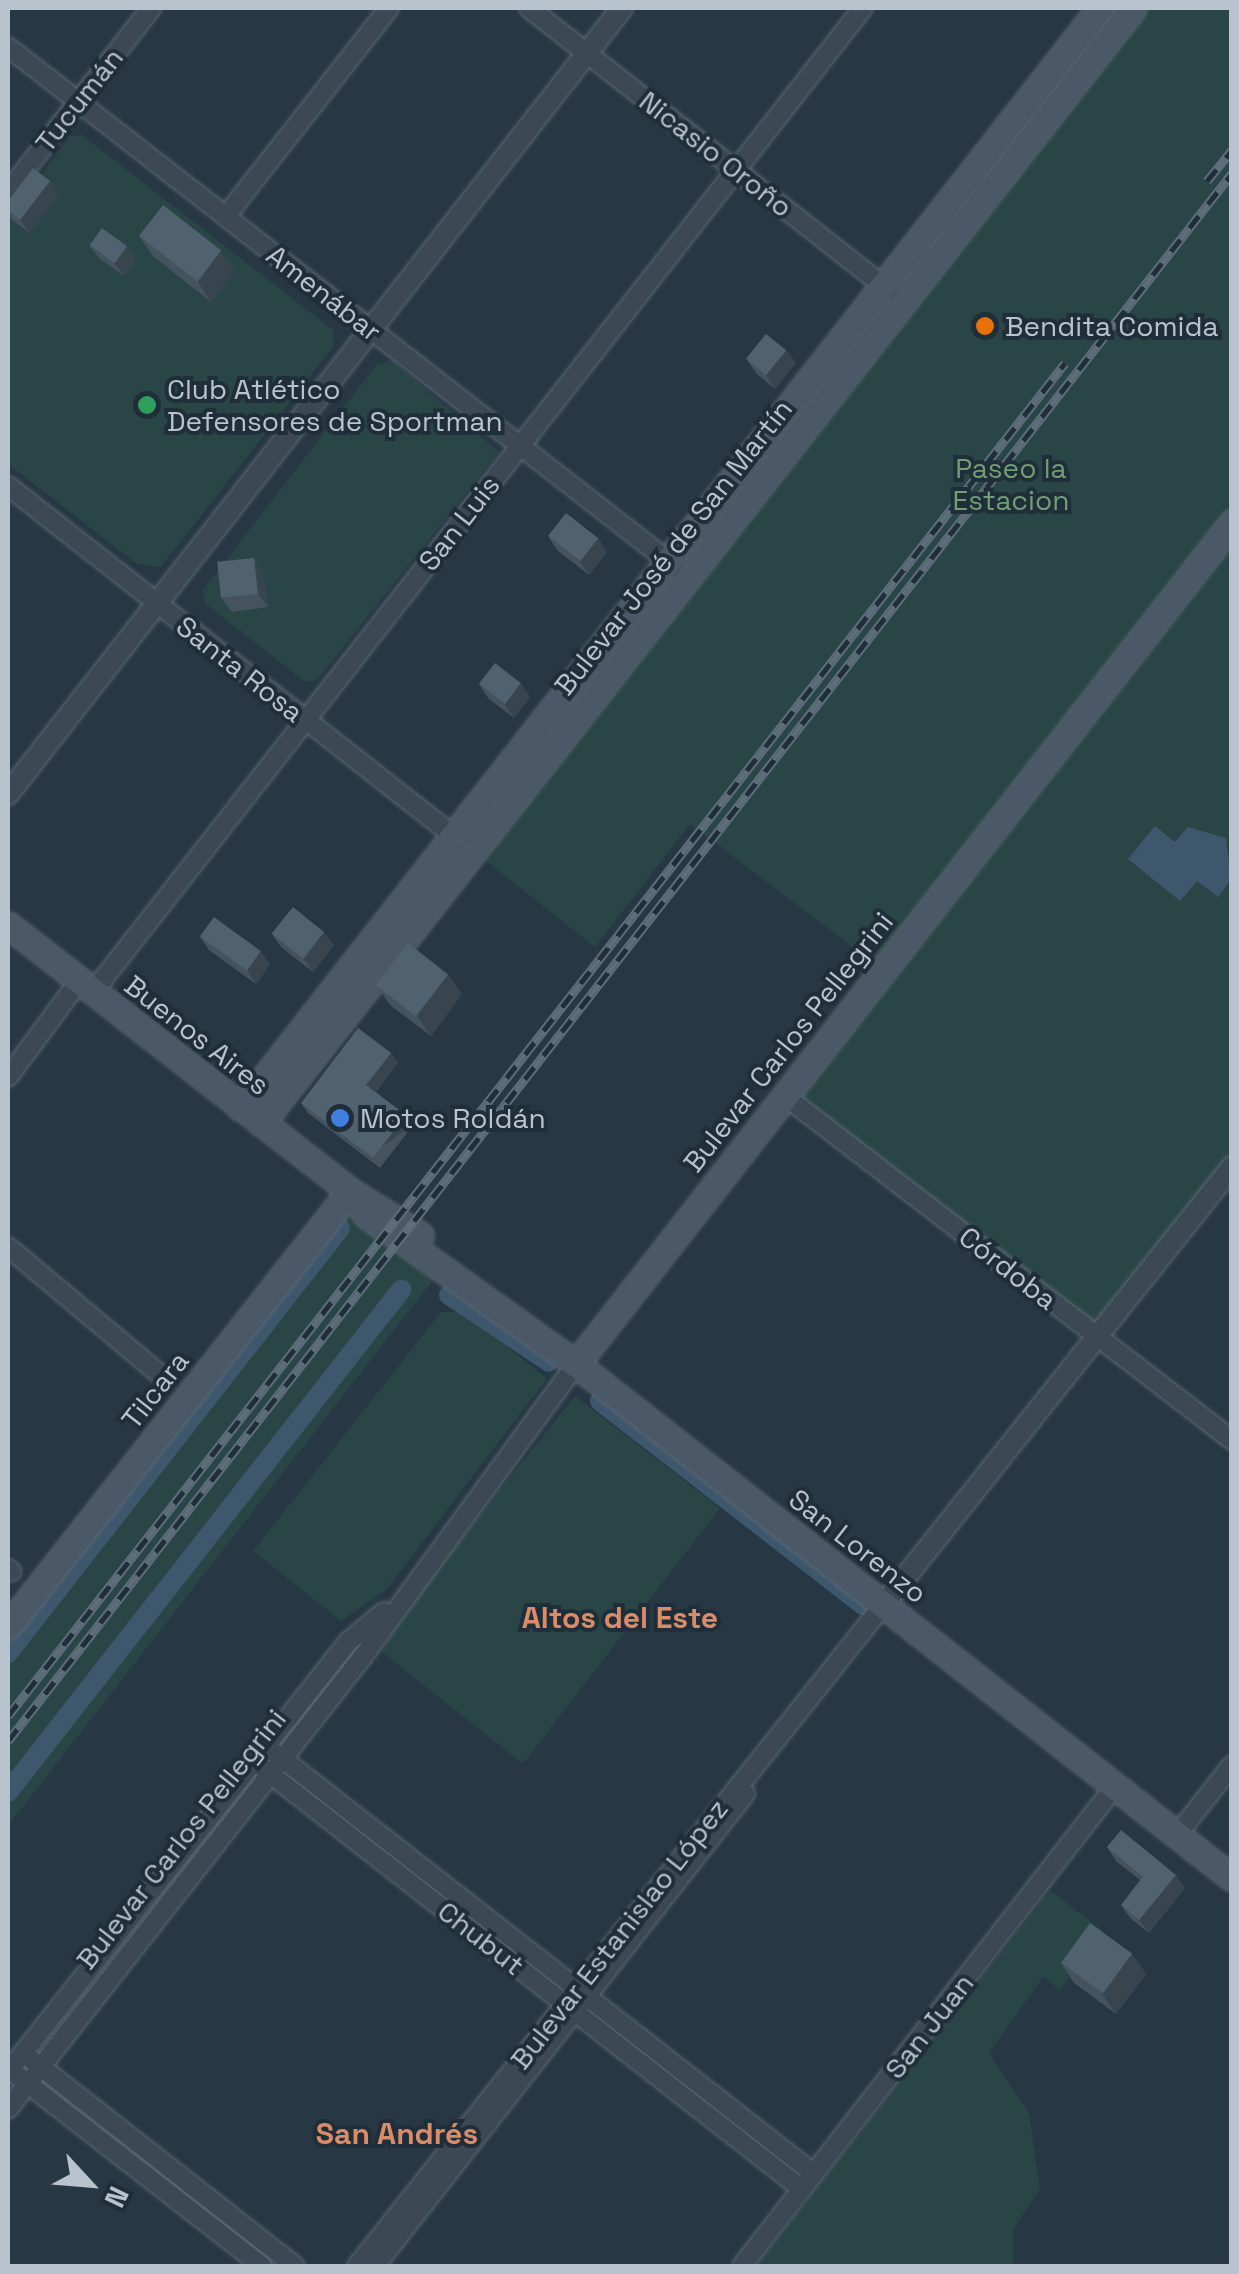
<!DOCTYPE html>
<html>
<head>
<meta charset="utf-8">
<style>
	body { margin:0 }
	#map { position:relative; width:1239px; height:2274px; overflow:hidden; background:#273744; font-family:"Space Grotesk",sans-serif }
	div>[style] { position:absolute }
	.green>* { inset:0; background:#294545 }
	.water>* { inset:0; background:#3d576d }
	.canal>* { height:20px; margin:-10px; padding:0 10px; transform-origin:10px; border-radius:10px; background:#3d576d }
	.roads { filter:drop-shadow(0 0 2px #5a6671) drop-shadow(0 0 2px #5a6671) }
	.minor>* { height:18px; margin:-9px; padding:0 9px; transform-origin:9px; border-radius:9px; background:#3c4954 }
	.tertiary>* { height:20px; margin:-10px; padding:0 10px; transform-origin:10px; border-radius:10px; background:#3c4954 }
	.secondary>* { height:25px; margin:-12.5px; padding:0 12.5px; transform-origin:12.5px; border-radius:12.5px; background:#4a5867 }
	.rail>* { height:9px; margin-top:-4.5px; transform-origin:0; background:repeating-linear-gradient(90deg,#202e39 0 15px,#5e6d7a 0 30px); box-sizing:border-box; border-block:2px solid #5e6d7a }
	.wall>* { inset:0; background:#45535f }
	.shaded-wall>* { inset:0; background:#38444e; transform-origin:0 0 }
	.building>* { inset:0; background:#50616f; transform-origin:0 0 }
	.dots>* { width:28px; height:28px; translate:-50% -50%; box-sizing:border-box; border:5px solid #202e39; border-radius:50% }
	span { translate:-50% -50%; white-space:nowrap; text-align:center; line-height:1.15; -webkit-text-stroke:8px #202e39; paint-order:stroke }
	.street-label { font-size:28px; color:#b9c3cd }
	.poi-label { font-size:28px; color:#b9c3cd }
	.left { translate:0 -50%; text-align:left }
	.park-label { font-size:28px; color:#709e75 }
	.neighbourhood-label { font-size:30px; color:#d88c6a; font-weight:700 }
	.frame { position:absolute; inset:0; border:10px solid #b9c3cd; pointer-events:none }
	.north { position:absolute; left:40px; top:2134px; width:100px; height:100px; -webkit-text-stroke:8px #202e39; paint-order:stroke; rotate:116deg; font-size:28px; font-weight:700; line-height:40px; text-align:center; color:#b9c3cd }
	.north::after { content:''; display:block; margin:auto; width:35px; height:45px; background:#b9c3cd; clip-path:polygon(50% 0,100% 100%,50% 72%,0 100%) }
</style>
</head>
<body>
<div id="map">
	<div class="green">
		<div style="clip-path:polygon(1133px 8px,1231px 8px,1232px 523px,1218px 541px,1232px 552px,1231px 1167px,1098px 1338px,785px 1096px,882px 969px,690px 824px,595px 947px,473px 851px)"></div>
		<div style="clip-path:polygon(82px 135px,333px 330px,333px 347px,161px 567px,137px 564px,8px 464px,8px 220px,70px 136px)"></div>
		<div style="clip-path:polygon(392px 360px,499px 452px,317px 680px,305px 682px,206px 604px,203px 590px,377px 364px)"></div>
		<div style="clip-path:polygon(350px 1191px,377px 1200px,444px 1266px,8px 1826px,8px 1626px)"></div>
		<div style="clip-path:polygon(441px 1312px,466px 1312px,547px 1379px,386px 1590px,341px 1621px,253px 1551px)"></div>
		<div style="clip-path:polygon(575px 1396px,720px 1508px,523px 1764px,382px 1652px,402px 1612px)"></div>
		<div style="clip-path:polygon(1050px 1890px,1103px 1931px,1060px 1990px,1043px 1977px,989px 2053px,1029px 2113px,1040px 2189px,1013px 2229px,1013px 2266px,756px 2266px)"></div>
	</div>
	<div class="water">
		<div style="clip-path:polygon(1155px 826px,1175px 842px,1188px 827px,1226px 838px,1231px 880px,1218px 897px,1197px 881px,1180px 901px,1128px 859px)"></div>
	</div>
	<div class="canal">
		<div style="left:449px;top:1295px;width:120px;rotate:33.8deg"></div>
		<div style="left:600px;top:1401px;width:333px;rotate:37.8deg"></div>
		<div style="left:8px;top:1653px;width:539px;rotate:-52deg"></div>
		<div style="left:8px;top:1792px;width:638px;rotate:-51.94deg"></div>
	</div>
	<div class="roads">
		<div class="minor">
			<div style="left:529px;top:8px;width:459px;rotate:38.1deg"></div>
			<div style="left:8px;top:47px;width:847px;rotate:37.9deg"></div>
			<div style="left:8px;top:192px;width:233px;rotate:-52.1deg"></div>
			<div style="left:226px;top:216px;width:264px;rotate:-51.9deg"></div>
			<div style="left:8px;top:486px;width:573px;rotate:38.13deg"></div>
			<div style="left:93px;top:992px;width:1249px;rotate:-51.96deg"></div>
			<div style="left:8px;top:1077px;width:119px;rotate:-53.5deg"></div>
			<div style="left:785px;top:1096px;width:564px;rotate:37.58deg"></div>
			<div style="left:8px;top:1247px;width:194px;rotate:40deg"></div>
			<div style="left:8px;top:1569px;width:4px;rotate:34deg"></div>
			<div style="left:266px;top:1746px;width:695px;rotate:37.99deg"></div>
			<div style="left:254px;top:1761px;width:695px;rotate:37.99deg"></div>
			<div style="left:1177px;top:1835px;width:89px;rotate:-51.8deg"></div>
			<div style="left:32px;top:2060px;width:334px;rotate:38.1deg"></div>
			<div style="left:8px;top:2072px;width:548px;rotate:-51.67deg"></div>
			<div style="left:348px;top:1642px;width:47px;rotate:-39.8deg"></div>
			<div style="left:18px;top:2076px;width:309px;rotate:37.9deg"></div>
			<div style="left:8px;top:2109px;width:577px;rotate:-51.9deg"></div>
			<div style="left:364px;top:1655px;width:360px;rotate:-53.9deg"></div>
			<div style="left:357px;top:2266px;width:846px;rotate:-51.48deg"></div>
			<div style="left:375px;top:2266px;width:600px;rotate:-51.91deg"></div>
			<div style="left:742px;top:2266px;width:608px;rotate:-52.15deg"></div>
		</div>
		<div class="tertiary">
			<div style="left:8px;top:794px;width:997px;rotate:-52deg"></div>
			<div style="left:884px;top:1604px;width:559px;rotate:-51.47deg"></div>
		</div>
		<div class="secondary">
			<div style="left:8px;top:925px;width:433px;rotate:37.9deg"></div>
			<div style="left:350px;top:1191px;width:29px;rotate:55deg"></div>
			<div style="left:367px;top:1215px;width:257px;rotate:35.5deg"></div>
			<div style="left:576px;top:1364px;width:833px;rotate:38.08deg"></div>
			<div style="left:241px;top:1108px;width:1396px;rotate:-52.01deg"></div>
			<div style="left:261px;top:1123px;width:1415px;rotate:-51.97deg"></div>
			<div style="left:350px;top:1191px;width:83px;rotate:32.2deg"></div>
			<div style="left:576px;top:1364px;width:1067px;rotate:-52.04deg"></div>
			<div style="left:8px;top:1626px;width:553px;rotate:-51.83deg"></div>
		</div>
	</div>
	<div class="rail">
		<div style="left:1207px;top:181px;width:40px;rotate:-51deg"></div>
		<div style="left:8px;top:1716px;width:1717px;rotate:-52deg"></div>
		<div style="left:8px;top:1741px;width:1989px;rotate:-52.02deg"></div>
	</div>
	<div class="wall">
		<div style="clip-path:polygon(50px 181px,59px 194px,30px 233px,12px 220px,8px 213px,8px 201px)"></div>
		<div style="clip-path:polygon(139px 236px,235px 271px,211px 302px,153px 256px)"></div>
		<div style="clip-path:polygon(89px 245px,136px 260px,124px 276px,99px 258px)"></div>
		<div style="clip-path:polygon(786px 350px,796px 363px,775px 389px,756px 373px,747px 360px)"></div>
		<div style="clip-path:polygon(548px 536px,598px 538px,607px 552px,589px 575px,557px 550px)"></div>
		<div style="clip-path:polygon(254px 558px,263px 572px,268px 607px,232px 612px,222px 599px)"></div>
		<div style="clip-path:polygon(479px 684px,530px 697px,514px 718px,488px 698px)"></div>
		<div style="clip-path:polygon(272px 934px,334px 945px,313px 972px,281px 947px)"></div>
		<div style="clip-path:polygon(200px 937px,270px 964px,256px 984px,209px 950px)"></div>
		<div style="clip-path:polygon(448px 974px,462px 994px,431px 1036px,390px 1005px,376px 985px)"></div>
		<div style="clip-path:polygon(391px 1053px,398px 1063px,376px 1092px,413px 1125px,380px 1168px,308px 1113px,301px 1103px)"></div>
		<div style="clip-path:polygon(1107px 1847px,1185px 1888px,1149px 1933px,1130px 1918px,1121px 1905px,1140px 1880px,1116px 1861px)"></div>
		<div style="clip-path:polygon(1132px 1954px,1146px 1974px,1116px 2014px,1074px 1983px,1061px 1963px)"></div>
	</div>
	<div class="shaded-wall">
		<div style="clip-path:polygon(50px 181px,59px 194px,30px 233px,20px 220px)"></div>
		<div style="clip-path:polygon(127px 246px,136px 260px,124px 276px,114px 263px)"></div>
		<div style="clip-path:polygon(221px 251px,235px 271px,211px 302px,198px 282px)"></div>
		<div style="clip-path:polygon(786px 350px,796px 363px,775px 389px,766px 375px)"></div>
		<div style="clip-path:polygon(598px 538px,607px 552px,589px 575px,580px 562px)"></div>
		<div style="clip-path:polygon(254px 558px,263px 572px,268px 607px,258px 594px)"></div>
		<div style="clip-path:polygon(521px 683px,530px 697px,514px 718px,505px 704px)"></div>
		<div style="clip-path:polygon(324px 932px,334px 945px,313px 972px,304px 959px)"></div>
		<div style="clip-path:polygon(261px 951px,270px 964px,256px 984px,247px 970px)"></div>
		<div style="clip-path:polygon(448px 974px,462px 994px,431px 1036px,417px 1016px)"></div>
		<div style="clip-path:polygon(391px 1053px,398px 1063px,373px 1095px,366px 1085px)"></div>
		<div style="left:406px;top:1115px;width:12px;height:54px;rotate:55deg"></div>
		<div style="clip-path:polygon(1176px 1875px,1185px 1888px,1149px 1933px,1139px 1920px)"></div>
		<div style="clip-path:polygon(1132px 1954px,1146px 1974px,1116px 2014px,1102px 1994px)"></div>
	</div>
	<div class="building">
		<div style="clip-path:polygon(33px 168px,50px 181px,20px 220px,8px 210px,8px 201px)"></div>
		<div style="left:163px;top:205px;width:74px;height:39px;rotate:38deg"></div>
		<div style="left:102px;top:228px;width:31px;height:21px;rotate:36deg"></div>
		<div style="left:766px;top:334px;width:26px;height:32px;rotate:39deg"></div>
		<div style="left:566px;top:513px;width:41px;height:29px;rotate:38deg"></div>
		<div style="left:254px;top:558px;width:36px;height:37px;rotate:84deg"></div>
		<div style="left:495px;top:663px;width:33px;height:26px;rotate:38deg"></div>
		<div style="left:293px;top:907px;width:40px;height:34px;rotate:39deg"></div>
		<div style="left:214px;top:917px;width:58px;height:24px;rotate:36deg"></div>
		<div style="left:408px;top:943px;width:51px;height:53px;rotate:38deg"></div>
		<div style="clip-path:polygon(358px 1028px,391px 1053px,366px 1085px,406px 1115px,373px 1158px,301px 1103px)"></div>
		<div style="clip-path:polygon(1121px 1830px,1176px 1875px,1139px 1920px,1121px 1905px,1143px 1877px,1107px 1847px)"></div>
		<div style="left:1090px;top:1923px;width:52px;height:49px;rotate:36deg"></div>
	</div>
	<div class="dots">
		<div style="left:985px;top:326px;background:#e8710a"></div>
		<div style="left:147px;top:405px;background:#2e9e5b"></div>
		<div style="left:340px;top:1118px;background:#3f7fe0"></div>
	</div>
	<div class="street-label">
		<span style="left:79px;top:100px;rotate:-52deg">Tucumán</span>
		<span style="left:716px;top:154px;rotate:38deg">Nicasio Oroño</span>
		<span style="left:324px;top:293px;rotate:38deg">Amenábar</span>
		<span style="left:459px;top:523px;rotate:-52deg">San Luis</span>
		<span style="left:673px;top:547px;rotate:-52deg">Bulevar José de San Martín</span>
		<span style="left:240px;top:669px;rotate:38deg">Santa Rosa</span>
		<span style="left:197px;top:1035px;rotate:38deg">Buenos Aires</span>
		<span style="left:788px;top:1042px;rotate:-52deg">Bulevar Carlos Pellegrini</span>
		<span style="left:1008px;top:1268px;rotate:38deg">Córdoba</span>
		<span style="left:155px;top:1390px;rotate:-52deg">Tilcara</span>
		<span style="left:858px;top:1546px;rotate:38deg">San Lorenzo</span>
		<span style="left:181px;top:1839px;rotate:-52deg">Bulevar Carlos Pellegrini</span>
		<span style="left:619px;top:1934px;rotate:-52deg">Bulevar Estanislao López</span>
		<span style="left:481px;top:1938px;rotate:38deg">Chubut</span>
		<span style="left:929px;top:2026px;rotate:-52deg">San Juan</span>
	</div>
	<div class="poi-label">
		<span class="left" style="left:1005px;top:326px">Bendita Comida</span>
		<span class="left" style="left:167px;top:405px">Club Atlético<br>Defensores de Sportman</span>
		<span class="left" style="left:360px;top:1118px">Motos Roldán</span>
	</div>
	<div class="park-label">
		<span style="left:1011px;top:484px">Paseo la<br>Estacion</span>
	</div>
	<div class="neighbourhood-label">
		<span style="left:620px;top:1618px">Altos del Este</span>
		<span style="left:397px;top:2134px">San Andrés</span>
	</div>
	<div class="frame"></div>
	<div class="north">N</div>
</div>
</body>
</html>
